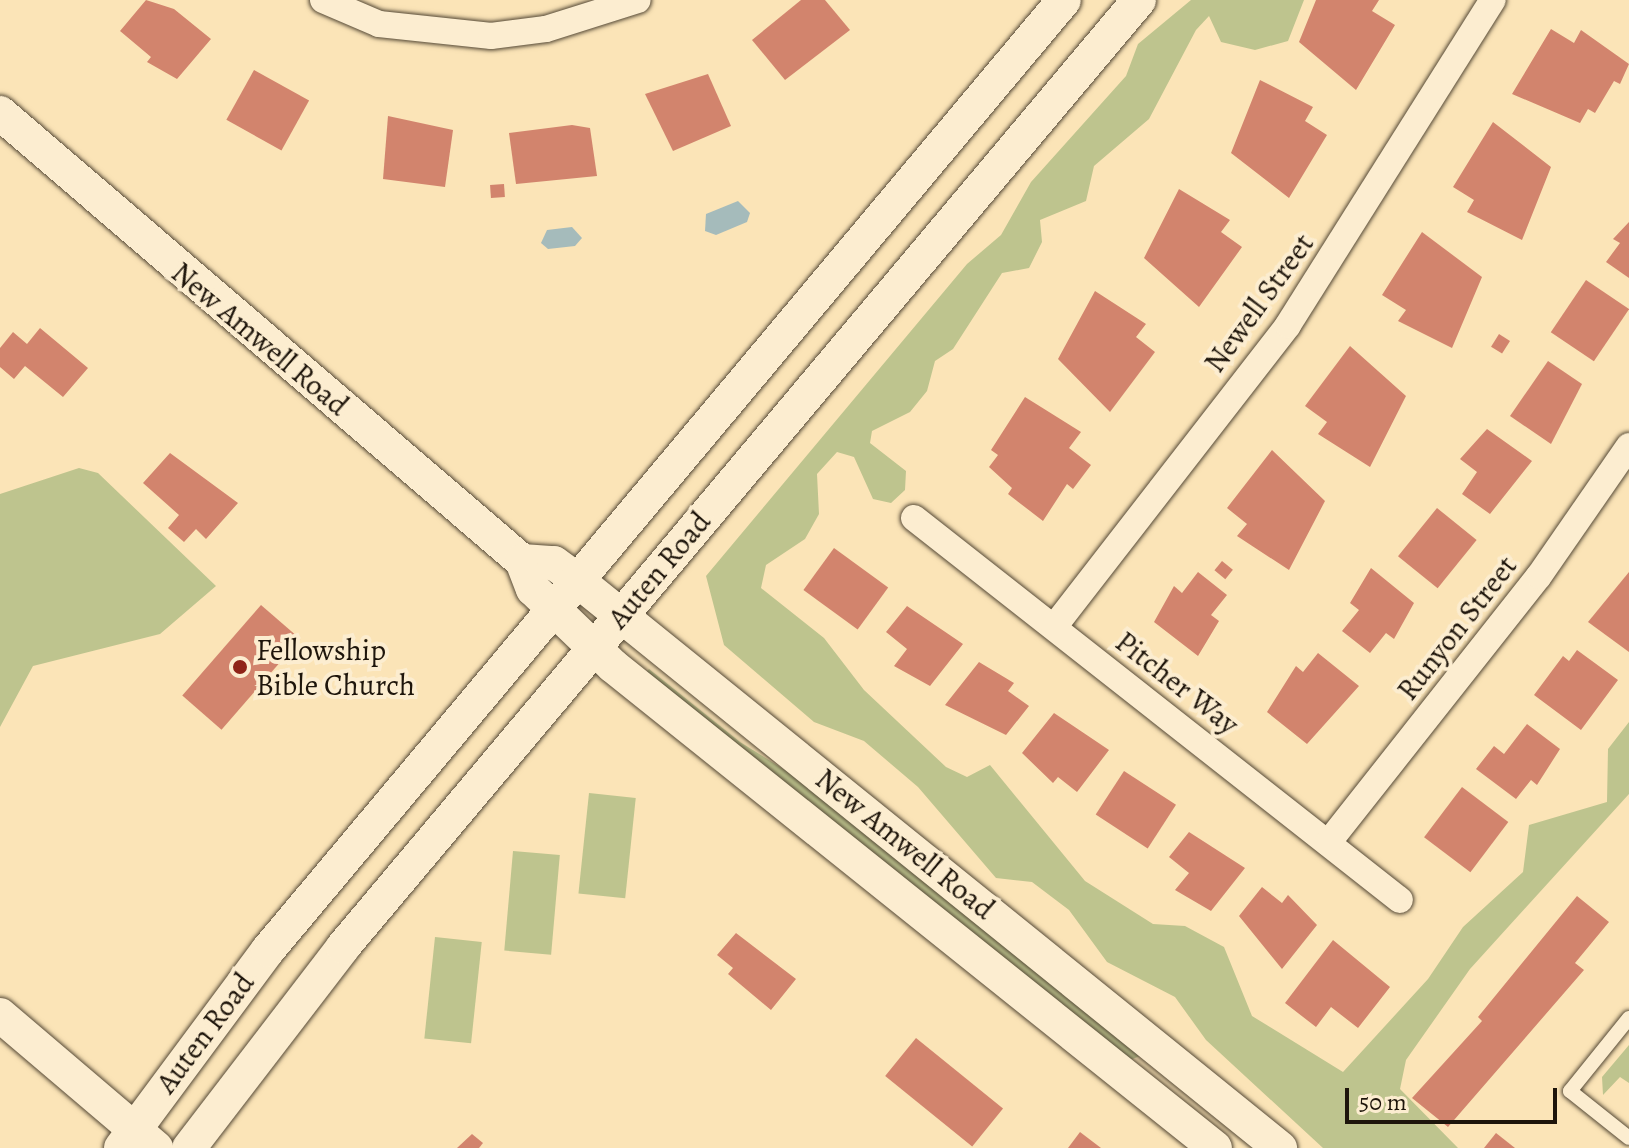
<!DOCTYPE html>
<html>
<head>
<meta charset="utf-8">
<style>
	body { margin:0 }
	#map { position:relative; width:1629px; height:1148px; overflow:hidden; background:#fbe4b7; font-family:Alegreya,serif }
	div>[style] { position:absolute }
	.green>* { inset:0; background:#bec48e; transform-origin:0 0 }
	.water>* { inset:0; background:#a5bbbb }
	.building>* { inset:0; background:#d2846d; transform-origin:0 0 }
	.roads { filter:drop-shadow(0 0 2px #554936) drop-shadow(0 0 2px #554936) }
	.service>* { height:14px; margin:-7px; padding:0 7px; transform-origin:7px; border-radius:7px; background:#fcedd0 }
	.minor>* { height:26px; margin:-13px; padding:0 13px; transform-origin:13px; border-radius:13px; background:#fcedd0 }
	.tertiary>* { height:34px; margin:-17px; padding:0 17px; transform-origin:17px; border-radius:17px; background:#fcedd0 }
	.dots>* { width:22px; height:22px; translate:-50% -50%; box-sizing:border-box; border:4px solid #fcedd0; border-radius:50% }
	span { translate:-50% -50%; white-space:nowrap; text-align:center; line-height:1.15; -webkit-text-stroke:8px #fcedd0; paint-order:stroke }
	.street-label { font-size:30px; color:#1e150b }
	.poi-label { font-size:30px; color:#1e150b }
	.left { translate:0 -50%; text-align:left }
	.scale { position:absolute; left:1345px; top:1088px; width:212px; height:36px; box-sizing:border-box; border:4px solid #1e150b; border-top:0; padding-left:10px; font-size:24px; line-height:28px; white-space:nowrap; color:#1e150b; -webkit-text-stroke:6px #fcedd0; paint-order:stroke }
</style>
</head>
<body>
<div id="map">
	<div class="green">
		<div style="clip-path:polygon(1191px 0,1304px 0,1288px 41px,1255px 50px,1221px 42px,1209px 16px,1196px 30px,1149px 119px,1094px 166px,1086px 201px,1040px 220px,1042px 242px,1029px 268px,1002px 273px,953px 349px,935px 361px,927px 391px,910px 412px,872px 431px,870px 443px,906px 471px,905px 490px,891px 503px,873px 499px,854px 457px,837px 452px,817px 474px,819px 514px,805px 539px,766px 565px,761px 588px,824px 638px,864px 690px,946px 767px,967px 777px,990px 765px,1085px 881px,1153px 924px,1185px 926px,1224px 947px,1252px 1016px,1343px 1072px,1428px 979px,1463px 927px,1523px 872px,1529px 825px,1607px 802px,1608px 749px,1629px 722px,1629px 794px,1470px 969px,1406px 1060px,1400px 1089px,1458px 1148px,1323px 1148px,1206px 1040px,1175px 997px,1107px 962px,1069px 910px,1032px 882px,996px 878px,918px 787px,864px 741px,814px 722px,724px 645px,706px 576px,967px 264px,1001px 235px,1031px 182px,1126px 76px,1138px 44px)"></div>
		<div style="clip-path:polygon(79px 468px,98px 473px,216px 586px,160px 634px,33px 666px,0 727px,0 494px)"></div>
		<div style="clip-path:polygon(649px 669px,740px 742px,820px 792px,1140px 1056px,1130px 1060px,643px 675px)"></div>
		<div style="left:589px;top:793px;width:47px;height:101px;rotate:6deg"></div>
		<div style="left:513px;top:851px;width:47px;height:100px;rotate:5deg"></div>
		<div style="left:435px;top:937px;width:47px;height:102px;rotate:6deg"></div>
		<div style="clip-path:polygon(1629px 1045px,1629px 1083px,1620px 1077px,1603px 1095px,1602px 1077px)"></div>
	</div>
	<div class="water">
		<div style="clip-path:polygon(738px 201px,750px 213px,747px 222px,716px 235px,705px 231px,706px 214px)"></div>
		<div style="clip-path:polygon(572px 227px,582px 238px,575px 246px,548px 249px,541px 243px,547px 230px)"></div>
	</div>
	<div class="building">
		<div style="clip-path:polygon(146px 0,174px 9px,211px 39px,177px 79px,147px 62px,151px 57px,120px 31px)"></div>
		<div style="clip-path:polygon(801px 0,825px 0,850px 30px,785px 80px,752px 40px)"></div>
		<div style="clip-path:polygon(1316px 0,1379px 0,1372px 11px,1395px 25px,1356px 90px,1299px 42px)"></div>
		<div style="clip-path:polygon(1551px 29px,1574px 43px,1581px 30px,1629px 64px,1620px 84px,1614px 81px,1595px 113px,1588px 109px,1580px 123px,1512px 94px)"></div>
		<div style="left:254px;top:70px;width:63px;height:57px;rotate:29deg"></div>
		<div style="clip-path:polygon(708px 74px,731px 126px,673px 151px,645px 94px)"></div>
		<div style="clip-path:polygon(1260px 80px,1313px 107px,1305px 121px,1327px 135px,1289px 198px,1231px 153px)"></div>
		<div style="clip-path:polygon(388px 116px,453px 130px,445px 187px,383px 179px)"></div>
		<div style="clip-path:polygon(1493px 122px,1551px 167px,1522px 240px,1467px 212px,1474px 200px,1453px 187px)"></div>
		<div style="clip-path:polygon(572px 125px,590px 128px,597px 176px,516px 184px,509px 133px)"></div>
		<div style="left:504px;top:184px;width:13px;height:14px;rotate:86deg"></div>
		<div style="clip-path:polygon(1179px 189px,1230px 220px,1221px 232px,1242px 247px,1199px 307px,1144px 258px)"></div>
		<div style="clip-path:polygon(1629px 222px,1629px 278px,1606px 262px,1620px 243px,1613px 239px)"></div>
		<div style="clip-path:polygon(1422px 232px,1482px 277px,1452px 348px,1398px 321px,1406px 310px,1382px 295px)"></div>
		<div style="left:1586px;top:280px;width:52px;height:63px;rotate:34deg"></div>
		<div style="clip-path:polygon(1095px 291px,1146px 324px,1136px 337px,1155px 352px,1110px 412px,1058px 359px)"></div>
		<div style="clip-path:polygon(40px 328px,88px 368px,63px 397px,25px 366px,14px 379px,0 367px,0 348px,13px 332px,27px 344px)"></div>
		<div style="left:1499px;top:334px;width:13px;height:15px;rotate:32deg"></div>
		<div style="clip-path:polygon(1350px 346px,1406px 396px,1370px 467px,1318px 434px,1327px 422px,1305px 406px)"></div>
		<div style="clip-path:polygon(1548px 361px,1582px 384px,1551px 444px,1510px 416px)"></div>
		<div style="clip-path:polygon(1025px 397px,1081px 432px,1069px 448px,1091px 465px,1073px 489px,1067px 484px,1043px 521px,1008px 494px,1012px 488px,989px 467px,998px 455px,991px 450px)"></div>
		<div style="clip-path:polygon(1487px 429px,1532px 461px,1490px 514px,1462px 494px,1477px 472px,1460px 459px)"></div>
		<div style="clip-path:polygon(1272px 450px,1325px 501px,1289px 570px,1237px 536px,1247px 524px,1227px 508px)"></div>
		<div style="clip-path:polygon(170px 453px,238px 503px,206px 539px,196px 529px,184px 542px,168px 528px,179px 515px,143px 483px)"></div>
		<div style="left:1437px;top:508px;width:51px;height:62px;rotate:39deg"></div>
		<div style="left:834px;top:548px;width:67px;height:52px;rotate:36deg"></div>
		<div style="left:1222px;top:561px;width:14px;height:12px;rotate:39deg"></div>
		<div style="clip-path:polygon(1371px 568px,1414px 603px,1394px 639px,1386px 633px,1370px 653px,1342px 631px,1359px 610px,1350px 603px)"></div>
		<div style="clip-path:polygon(1198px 572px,1227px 595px,1211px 615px,1219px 621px,1198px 656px,1154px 622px,1174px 586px,1182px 593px)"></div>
		<div style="clip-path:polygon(1629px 572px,1629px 652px,1588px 622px)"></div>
		<div style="left:261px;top:605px;width:52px;height:120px;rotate:41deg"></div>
		<div style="clip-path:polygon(907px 606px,963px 644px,930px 686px,894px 666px,907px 649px,886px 632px)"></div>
		<div style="clip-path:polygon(1577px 650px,1618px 680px,1581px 730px,1534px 695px,1563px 656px,1569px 661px)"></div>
		<div style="clip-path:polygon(1318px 653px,1359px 686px,1307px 744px,1267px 712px,1296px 666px,1303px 672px)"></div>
		<div style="clip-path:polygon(979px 662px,1014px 683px,1008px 691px,1029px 706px,1006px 735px,945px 705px)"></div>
		<div style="clip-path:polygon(1054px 713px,1109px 750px,1077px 792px,1058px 777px,1053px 783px,1022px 753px)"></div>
		<div style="clip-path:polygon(1527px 724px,1560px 749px,1537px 785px,1531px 780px,1516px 799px,1476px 769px,1494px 746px,1504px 754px)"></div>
		<div style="left:1124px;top:771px;width:62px;height:52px;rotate:33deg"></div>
		<div style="left:1462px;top:787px;width:58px;height:63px;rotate:37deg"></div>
		<div style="clip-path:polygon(1189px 832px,1245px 868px,1211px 911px,1175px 890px,1189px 873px,1169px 857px)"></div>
		<div style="clip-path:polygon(1262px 887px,1282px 903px,1288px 895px,1317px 925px,1282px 969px,1239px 916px)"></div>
		<div style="clip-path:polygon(1577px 896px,1609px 922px,1575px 963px,1584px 970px,1448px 1127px,1412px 1098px,1482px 1021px,1478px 1017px)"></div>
		<div style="clip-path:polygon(736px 933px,796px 979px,771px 1010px,728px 974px,733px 968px,717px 955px)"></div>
		<div style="clip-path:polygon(1333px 940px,1390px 987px,1358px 1028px,1331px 1007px,1316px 1027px,1285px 1003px)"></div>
		<div style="left:916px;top:1038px;width:112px;height:49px;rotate:39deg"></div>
		<div style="clip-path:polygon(1080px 1132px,1101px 1148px,1068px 1148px)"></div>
		<div style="clip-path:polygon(1496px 1133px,1515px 1148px,1484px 1148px)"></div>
		<div style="clip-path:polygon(472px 1134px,483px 1143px,479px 1148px,457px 1148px)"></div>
	</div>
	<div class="roads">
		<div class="service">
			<div style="left:1629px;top:1018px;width:94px;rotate:128.9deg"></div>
			<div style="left:1570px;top:1091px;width:75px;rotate:38.5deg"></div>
		</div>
		<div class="minor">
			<div style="left:323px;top:0;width:61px;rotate:23.2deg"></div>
			<div style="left:379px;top:24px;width:113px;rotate:6.1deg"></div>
			<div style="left:491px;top:36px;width:55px;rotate:-7.3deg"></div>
			<div style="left:546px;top:29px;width:96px;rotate:-17.5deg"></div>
			<div style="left:914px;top:518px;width:618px;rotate:38.17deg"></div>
			<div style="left:1054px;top:627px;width:382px;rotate:-52.2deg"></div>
			<div style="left:1288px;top:325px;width:384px;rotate:-57.8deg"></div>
			<div style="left:1328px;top:843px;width:340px;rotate:-51.7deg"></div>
			<div style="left:1539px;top:576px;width:158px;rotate:-55.3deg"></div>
		</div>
		<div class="tertiary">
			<div style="left:0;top:113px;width:688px;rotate:40.64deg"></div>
			<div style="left:522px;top:561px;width:30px;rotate:69deg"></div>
			<div style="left:533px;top:589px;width:111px;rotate:43.9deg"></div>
			<div style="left:613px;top:666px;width:771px;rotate:38.68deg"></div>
			<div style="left:522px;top:561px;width:32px;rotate:4deg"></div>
			<div style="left:554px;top:563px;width:29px;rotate:36deg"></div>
			<div style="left:577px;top:580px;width:904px;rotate:38.94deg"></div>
			<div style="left:0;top:1015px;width:205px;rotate:40.4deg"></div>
			<div style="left:121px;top:1148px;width:247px;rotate:-53.4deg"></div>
			<div style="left:268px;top:950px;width:1239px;rotate:-50.04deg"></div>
			<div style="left:189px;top:1148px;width:253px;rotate:-52.5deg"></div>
			<div style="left:343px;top:947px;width:1237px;rotate:-49.95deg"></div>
		</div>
	</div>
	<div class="dots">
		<div style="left:240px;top:667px;background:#8f2418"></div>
	</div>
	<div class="street-label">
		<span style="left:1259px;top:303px;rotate:-54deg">Newell Street</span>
		<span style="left:260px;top:339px;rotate:40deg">New Amwell Road</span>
		<span style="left:659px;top:570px;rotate:-50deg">Auten Road</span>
		<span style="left:1457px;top:628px;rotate:-52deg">Runyon Street</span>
		<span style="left:1177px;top:683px;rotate:38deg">Pitcher Way</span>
		<span style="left:905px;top:844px;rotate:39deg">New Amwell Road</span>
		<span style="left:205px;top:1033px;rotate:-53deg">Auten Road</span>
	</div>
	<div class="poi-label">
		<span class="left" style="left:256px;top:667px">Fellowship<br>Bible Church</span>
	</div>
	<div class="scale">50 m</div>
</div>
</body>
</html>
